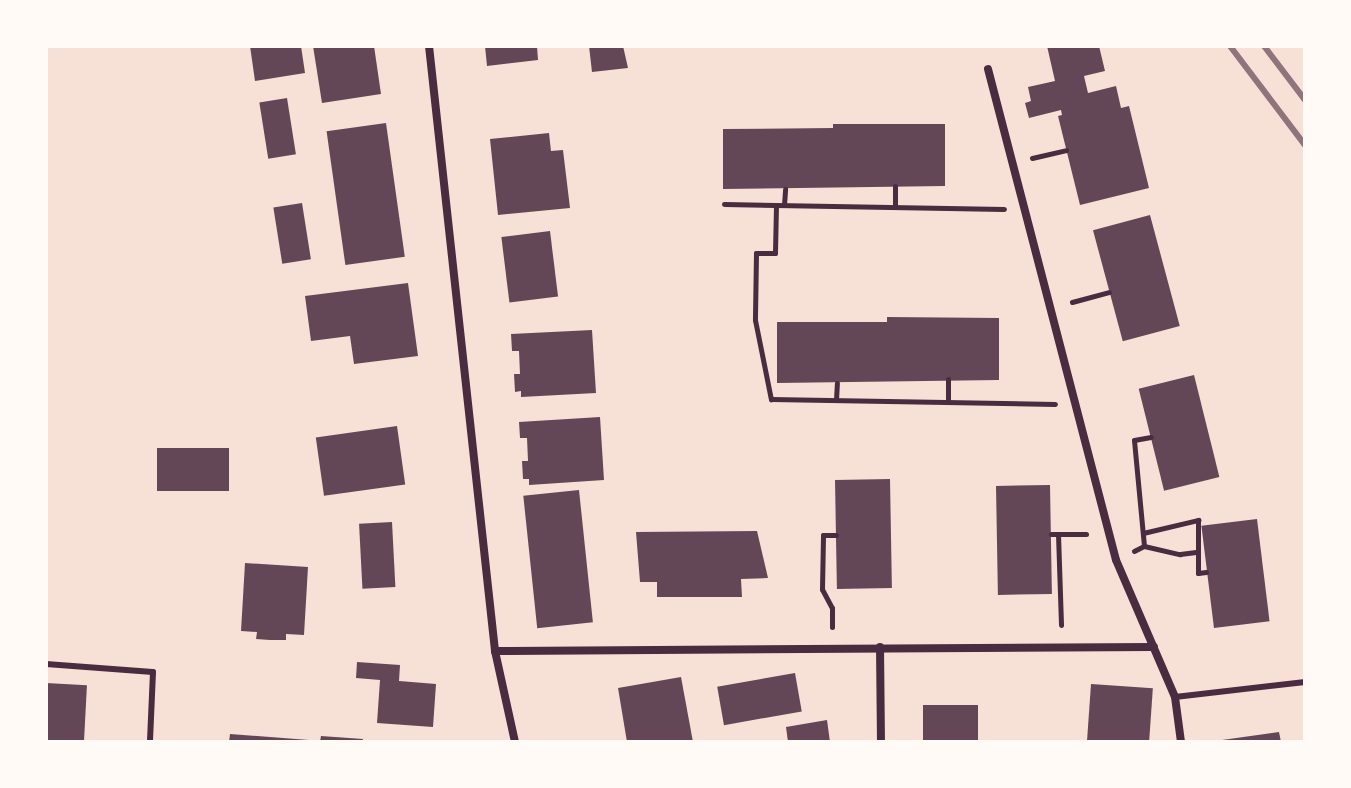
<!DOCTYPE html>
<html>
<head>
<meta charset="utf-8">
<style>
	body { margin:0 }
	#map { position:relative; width:1351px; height:788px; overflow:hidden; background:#f7e1d7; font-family:Merriweather,serif }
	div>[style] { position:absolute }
	.building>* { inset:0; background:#644757; transform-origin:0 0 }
	.path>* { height:5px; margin:-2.5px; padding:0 2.5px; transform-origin:2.5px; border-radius:2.5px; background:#4a2c40 }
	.service>* { height:6px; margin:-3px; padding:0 3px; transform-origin:3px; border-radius:3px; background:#4a2c40 }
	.minor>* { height:8px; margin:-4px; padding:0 4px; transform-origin:4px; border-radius:4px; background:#4a2c40 }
	.rail>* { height:6px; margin:-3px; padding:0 3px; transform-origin:3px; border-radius:3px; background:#8f747c }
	span { translate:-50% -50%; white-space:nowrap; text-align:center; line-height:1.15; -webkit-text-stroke:6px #fffaf5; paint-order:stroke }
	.frame { position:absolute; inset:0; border:48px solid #fffaf5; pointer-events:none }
</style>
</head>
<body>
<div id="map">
	<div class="building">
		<div style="clip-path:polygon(250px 46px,301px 46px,305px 73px,255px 81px)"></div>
		<div style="clip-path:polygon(313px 46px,374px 46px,381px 94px,322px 103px)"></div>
		<div style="clip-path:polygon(485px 46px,537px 46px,538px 60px,487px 66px)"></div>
		<div style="clip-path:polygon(589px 46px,623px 46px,628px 68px,592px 72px)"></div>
		<div style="clip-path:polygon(1047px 46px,1099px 46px,1105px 71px,1084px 76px,1088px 93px,1116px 86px,1121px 108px,1129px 106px,1149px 188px,1080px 205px,1058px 116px,1062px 115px,1061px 110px,1029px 118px,1025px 103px,1031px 101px,1028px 87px,1055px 81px)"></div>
		<div style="left:287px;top:98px;width:57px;height:28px;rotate:81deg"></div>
		<div style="left:386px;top:123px;width:135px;height:60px;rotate:82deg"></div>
		<div style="clip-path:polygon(833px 124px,945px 124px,945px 186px,723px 189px,723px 129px,833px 128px)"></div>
		<div style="clip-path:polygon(549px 133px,551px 151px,563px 150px,570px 208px,498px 215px,490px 139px)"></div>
		<div style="left:302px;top:203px;width:57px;height:29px;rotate:81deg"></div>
		<div style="left:1150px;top:215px;width:115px;height:59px;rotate:75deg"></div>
		<div style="left:550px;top:231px;width:66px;height:49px;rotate:83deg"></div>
		<div style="clip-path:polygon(408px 283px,418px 356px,354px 364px,350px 336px,311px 341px,305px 296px)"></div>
		<div style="clip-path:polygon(887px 317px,999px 318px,999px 380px,777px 383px,777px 322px,887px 322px)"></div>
		<div style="clip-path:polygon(592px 330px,596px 393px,521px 397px,521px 391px,515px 392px,514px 374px,520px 374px,519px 351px,512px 351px,511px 334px)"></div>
		<div style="left:1194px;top:375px;width:105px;height:57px;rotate:76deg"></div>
		<div style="clip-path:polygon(600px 417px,604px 480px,529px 485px,529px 479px,523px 479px,522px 461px,528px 461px,527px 438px,520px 438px,519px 422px)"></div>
		<div style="left:397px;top:426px;width:59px;height:82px;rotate:82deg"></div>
		<div style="left:157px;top:448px;width:72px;height:43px"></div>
		<div style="left:890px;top:479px;width:109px;height:55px;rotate:89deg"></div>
		<div style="left:1050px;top:485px;width:109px;height:54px;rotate:89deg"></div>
		<div style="left:579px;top:490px;width:133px;height:56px;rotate:84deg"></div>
		<div style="left:1257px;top:519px;width:103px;height:56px;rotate:83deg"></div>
		<div style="left:392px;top:522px;width:65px;height:33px;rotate:87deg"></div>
		<div style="clip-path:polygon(757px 531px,768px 578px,741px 579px,742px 597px,657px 597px,657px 582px,640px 582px,636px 532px)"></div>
		<div style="clip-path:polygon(245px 563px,308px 567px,304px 635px,286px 634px,286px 640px,270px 640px,256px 639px,257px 632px,241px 631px)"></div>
		<div style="clip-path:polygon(357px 662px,400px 665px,399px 681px,436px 684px,433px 727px,377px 723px,380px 680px,356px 678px)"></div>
		<div style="left:795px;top:673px;width:39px;height:79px;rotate:80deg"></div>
		<div style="clip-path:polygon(681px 677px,693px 742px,627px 742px,618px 688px)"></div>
		<div style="left:46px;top:683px;width:41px;height:59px;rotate:3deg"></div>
		<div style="left:1091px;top:684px;width:62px;height:58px;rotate:4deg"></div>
		<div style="left:923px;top:705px;width:55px;height:37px"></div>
		<div style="clip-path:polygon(827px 720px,830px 742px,788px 742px,786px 727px)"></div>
		<div style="clip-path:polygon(1279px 732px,1281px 742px,1222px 742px,1222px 740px)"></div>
		<div style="clip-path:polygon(230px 734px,309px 740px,308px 742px,229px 742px)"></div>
		<div style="clip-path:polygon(321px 736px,363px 739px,362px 742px,320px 742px)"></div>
	</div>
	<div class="path">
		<div style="left:1032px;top:158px;width:35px;rotate:-13deg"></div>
		<div style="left:724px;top:204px;width:280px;rotate:1deg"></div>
		<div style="left:776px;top:205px;width:48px;rotate:91.2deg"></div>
		<div style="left:775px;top:253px;width:19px;rotate:180deg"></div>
		<div style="left:756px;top:253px;width:67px;rotate:90.9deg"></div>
		<div style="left:755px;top:320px;width:81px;rotate:78.6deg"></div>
		<div style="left:771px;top:399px;width:284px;rotate:1deg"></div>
		<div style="left:784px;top:205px;width:16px;rotate:-86deg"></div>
		<div style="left:895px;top:207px;width:21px;rotate:-90deg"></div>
		<div style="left:1072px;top:302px;width:38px;rotate:-15deg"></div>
		<div style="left:836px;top:400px;width:17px;rotate:-87deg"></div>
		<div style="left:948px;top:402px;width:23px;rotate:-90deg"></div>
		<div style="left:1143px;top:533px;width:57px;rotate:-13.3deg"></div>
		<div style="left:1198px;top:520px;width:53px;rotate:90deg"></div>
		<div style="left:1198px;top:573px;width:8px;rotate:-7deg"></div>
		<div style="left:1051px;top:534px;width:35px"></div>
		<div style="left:1058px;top:534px;width:91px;rotate:88.1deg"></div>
		<div style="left:1144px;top:546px;width:37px;rotate:13deg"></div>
		<div style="left:1180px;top:554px;width:16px;rotate:-7deg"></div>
		<div style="left:1134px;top:551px;width:11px;rotate:-27deg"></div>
		<div style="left:1144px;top:546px;width:106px;rotate:-95.4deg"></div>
		<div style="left:1134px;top:440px;width:17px;rotate:-10deg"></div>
		<div style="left:832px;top:627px;width:19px;rotate:-90deg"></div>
		<div style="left:832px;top:608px;width:21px;rotate:-118deg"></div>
		<div style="left:822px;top:589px;width:54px;rotate:-88.9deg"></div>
		<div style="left:823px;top:535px;width:13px"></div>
	</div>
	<div class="service">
		<div style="left:46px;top:664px;width:107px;rotate:4.3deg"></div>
		<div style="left:153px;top:672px;width:70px;rotate:92.5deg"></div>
		<div style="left:1175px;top:697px;width:131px;rotate:-6.6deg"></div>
	</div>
	<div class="minor">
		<div style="left:429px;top:46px;width:609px;rotate:83.77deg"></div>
		<div style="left:495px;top:651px;width:93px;rotate:77.6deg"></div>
		<div style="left:988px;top:69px;width:507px;rotate:75.39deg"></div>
		<div style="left:1116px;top:560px;width:149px;rotate:66.7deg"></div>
		<div style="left:1175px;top:697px;width:45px;rotate:82.4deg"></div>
		<div style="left:880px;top:647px;width:95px;rotate:89.4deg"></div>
		<div style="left:495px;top:651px;width:659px;rotate:-0.35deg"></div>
	</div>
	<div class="rail">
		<div style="left:1230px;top:46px;width:124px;rotate:52.9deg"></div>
		<div style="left:1264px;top:46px;width:68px;rotate:52.8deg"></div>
	</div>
	<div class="frame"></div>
</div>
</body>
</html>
